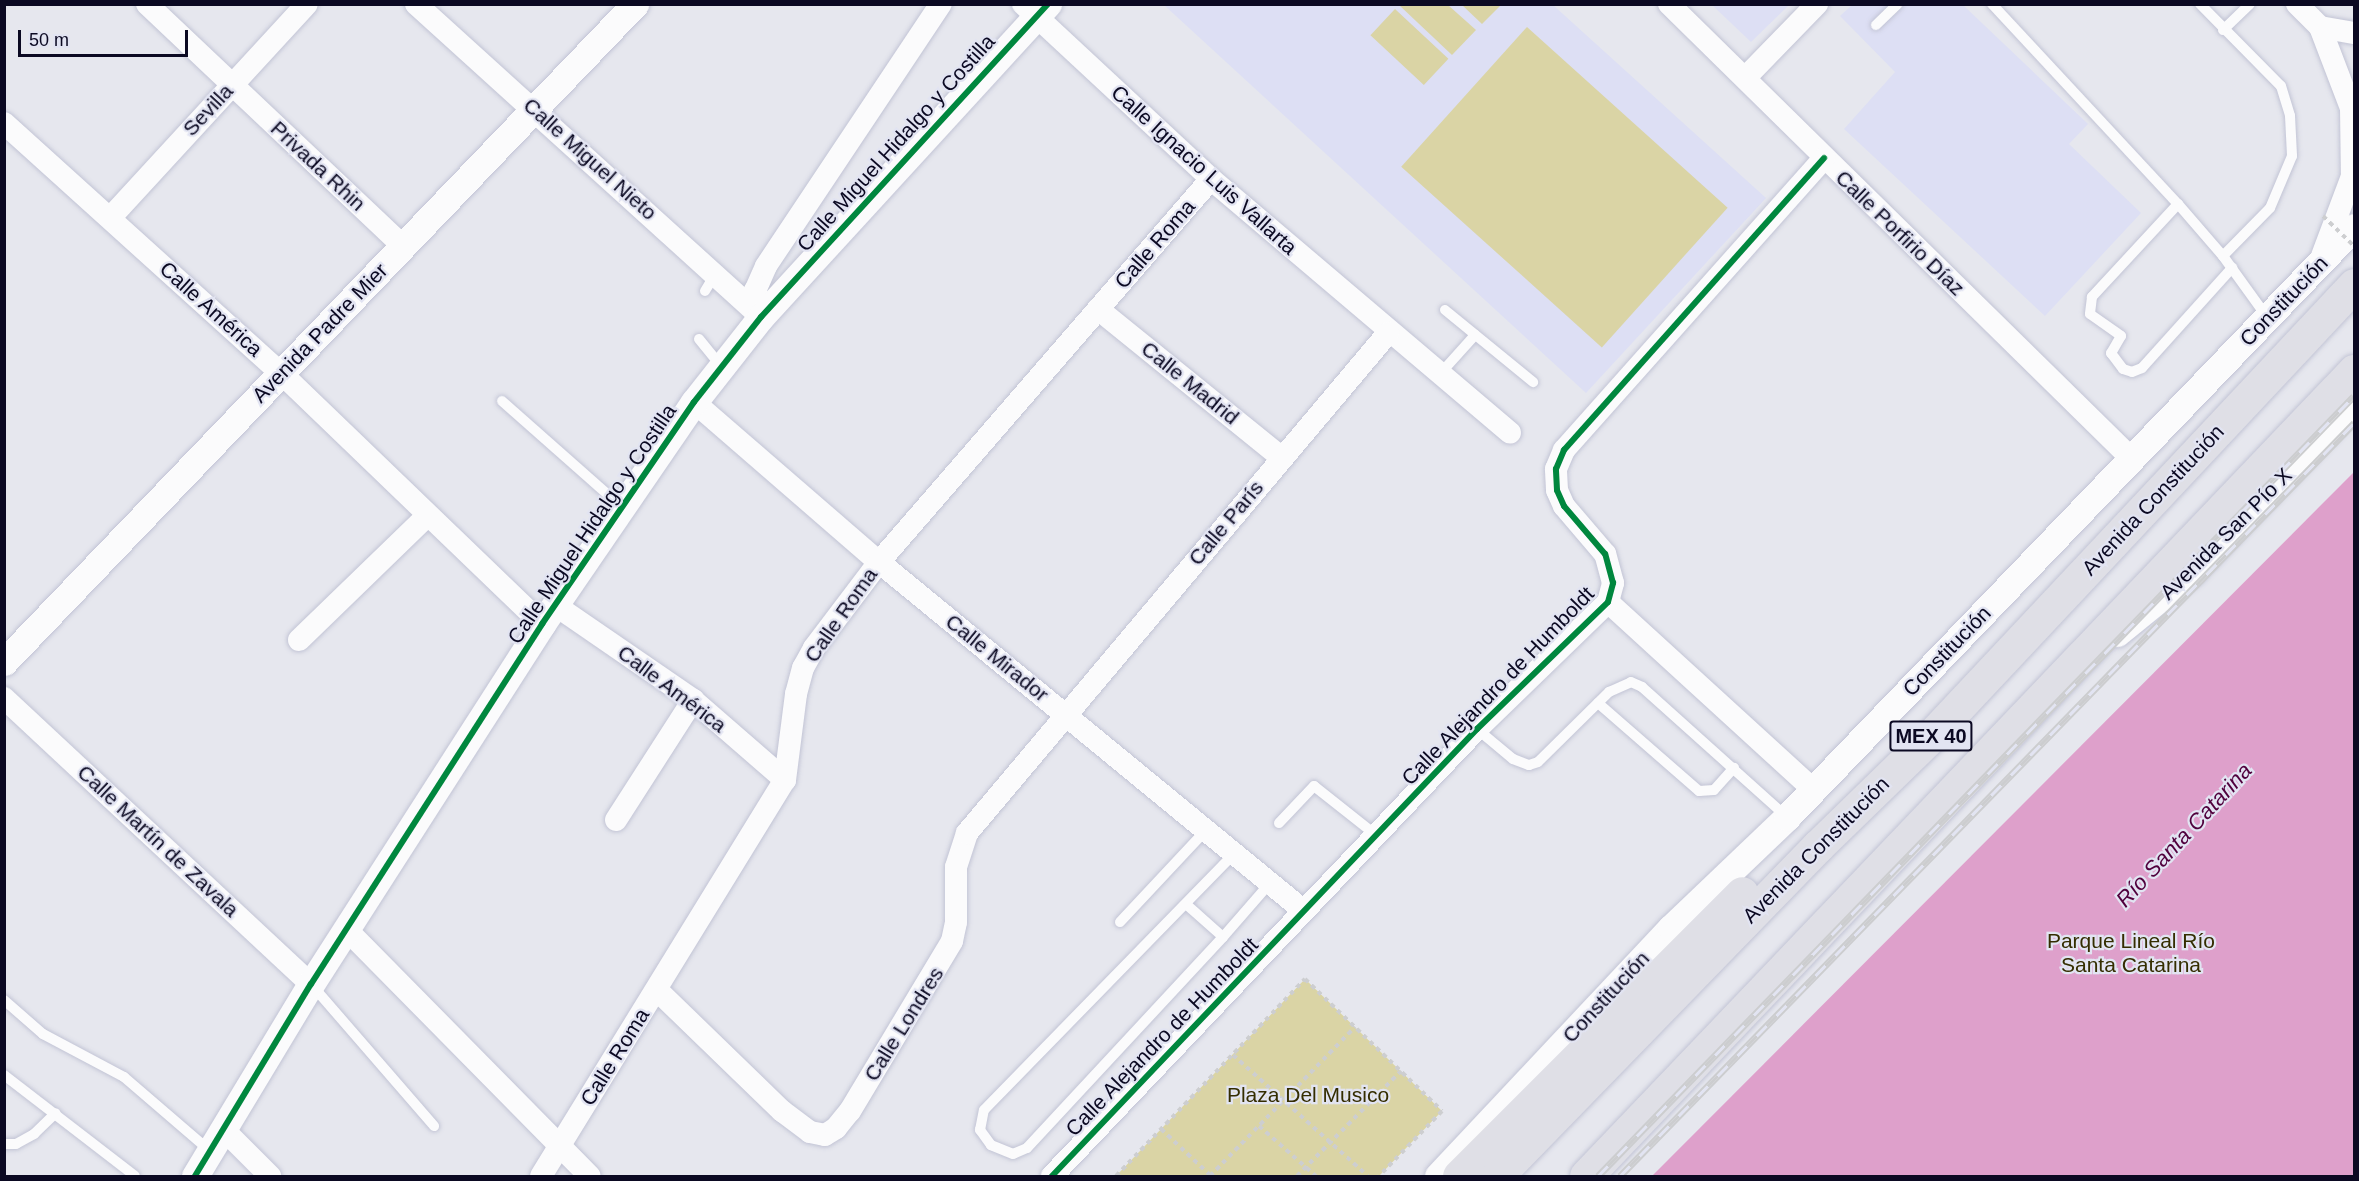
<!DOCTYPE html>
<html>
<head>
<meta charset="utf-8">
<style>
	body { margin:0 }
	#map { position:relative; width:2359px; height:1181px; overflow:hidden; background:#e6e7ee; font-family:Arial,sans-serif }
	div>[style] { position:absolute }
	.built>* { inset:0; background:#dddff4 }
	.green>* { inset:0; background:#dad4a5; transform-origin:0 0 }
	.water>* { inset:0; background:#dea0cb }
	.path>* { height:4px; margin-top:-2px; transform-origin:0; background:repeating-linear-gradient(90deg,#cdced0 0 4.5px,transparent 0 9px) }
	.roads { filter:drop-shadow(0 0 2px #c2c4d5) drop-shadow(0 0 2px #c2c4d5) }
	.service>* { height:10px; margin:-5px; padding:0 5px; transform-origin:5px; border-radius:5px; background:#fbfbfc }
	.minor>* { height:22px; margin:-11px; padding:0 11px; transform-origin:11px; border-radius:11px; background:#fbfbfc }
	.tertiary>* { height:27px; margin:-13.5px; padding:0 13.5px; transform-origin:13.5px; border-radius:13.5px; background:#fbfbfc }
	.trunk>* { height:33px; margin:-16.5px; padding:0 16.5px; transform-origin:16.5px; border-radius:16.5px; background:#dfdfe6 }
	.rail>* { height:7px; margin-top:-3.5px; transform-origin:0; background:repeating-linear-gradient(90deg,#e2e4f2 0 14px,#cccdcf 0 28px); box-sizing:border-box; border-block:2px solid #cccdcf }
	.path-bridge>* { height:4px; margin-top:-2px; transform-origin:0; background:repeating-linear-gradient(90deg,#cdced0 0 4.5px,transparent 0 9px) }
	.cycleway>* { height:6px; margin:-3px; padding:0 3px; transform-origin:3px; border-radius:3px; background:#00873e }
	span { translate:-50% -50%; white-space:nowrap; text-align:center; line-height:1.15; -webkit-text-stroke:4.5px #e2e4f2; paint-order:stroke }
	.shield-label span { padding:2px 4px; background:#e2e4f2; border:2px solid; border-radius:4px; -webkit-text-stroke-width:0 }
	.shield-label { font-size:20px; color:#0b0922; font-weight:700 }
	.street-label { font-size:21px; color:#0b0922 }
	.park-label { font-size:21px; color:#342d00 }
	.water-label { font-size:22px; color:#50003d; font-style:italic }
	.frame { position:absolute; inset:0; border:6px solid #0b0922; pointer-events:none }
	.scale { position:absolute; left:18px; top:30px; width:170px; height:27px; box-sizing:border-box; border:3px solid #0b0922; border-top:0; padding-left:8px; font-size:18px; line-height:21px; white-space:nowrap; color:#0b0922; -webkit-text-stroke:4px #e2e4f2; paint-order:stroke }
</style>
</head>
<body>
<div id="map">
	<div class="built">
		<div style="clip-path:polygon(1164px 5px,1553px 5px,1766px 198px,1586px 393px)"></div>
		<div style="clip-path:polygon(1712px 5px,1789px 5px,1751px 42px)"></div>
		<div style="clip-path:polygon(1852px 5px,1963px 5px,2088px 124px,2069px 144px,2141px 213px,2045px 316px,1844px 129px,1895px 72px,1840px 16px)"></div>
	</div>
	<div class="green">
		<div style="clip-path:polygon(1399px 5px,1448px 5px,1476px 30px,1452px 55px)"></div>
		<div style="clip-path:polygon(1462px 5px,1501px 5px,1482px 24px)"></div>
		<div style="left:1395px;top:9px;width:73px;height:36px;rotate:43deg"></div>
		<div style="left:1527px;top:27px;width:270px;height:188px;rotate:42deg"></div>
		<div style="clip-path:polygon(1305px 979px,1442px 1111px,1379px 1176px,1116px 1176px)"></div>
	</div>
	<div class="water">
		<div style="clip-path:polygon(2354px 472px,2354px 1176px,1652px 1176px)"></div>
	</div>
	<div class="path">
		<div style="left:1233px;top:1055px;width:181px;rotate:41.9deg"></div>
		<div style="left:1259px;top:1126px;width:76px;rotate:41.3deg"></div>
		<div style="left:1161px;top:1129px;width:69px;rotate:43.2deg"></div>
		<div style="left:1116px;top:1176px;width:273px;rotate:-46.2deg"></div>
		<div style="left:1305px;top:979px;width:190px;rotate:43.9deg"></div>
		<div style="left:1442px;top:1111px;width:91px;rotate:134.1deg"></div>
		<div style="left:1210px;top:1176px;width:208px;rotate:-45.8deg"></div>
		<div style="left:1297px;top:1176px;width:148px;rotate:-45.3deg"></div>
	</div>
	<div class="roads">
		<div class="service">
			<div style="left:1992px;top:4px;width:273px;rotate:47.1deg"></div>
			<div style="left:2178px;top:204px;width:69px;rotate:49.1deg"></div>
			<div style="left:2223px;top:256px;width:75px;rotate:54.2deg"></div>
			<div style="left:2200px;top:4px;width:115px;rotate:45.4deg"></div>
			<div style="left:2281px;top:86px;width:31px;rotate:73deg"></div>
			<div style="left:2290px;top:116px;width:40px;rotate:87.1deg"></div>
			<div style="left:2292px;top:156px;width:56px;rotate:112.9deg"></div>
			<div style="left:2270px;top:208px;width:67px;rotate:134.4deg"></div>
			<div style="left:1876px;top:25px;width:30px;rotate:-44deg"></div>
			<div style="left:2223px;top:30px;width:37px;rotate:-44deg"></div>
			<div style="left:2178px;top:204px;width:127px;rotate:132.8deg"></div>
			<div style="left:2092px;top:297px;width:17px;rotate:97deg"></div>
			<div style="left:2090px;top:314px;width:38px;rotate:35deg"></div>
			<div style="left:2121px;top:336px;width:20px;rotate:120deg"></div>
			<div style="left:2111px;top:353px;width:20px;rotate:53deg"></div>
			<div style="left:2123px;top:369px;width:9px;rotate:18deg"></div>
			<div style="left:2132px;top:372px;width:11px;rotate:-22deg"></div>
			<div style="left:2142px;top:368px;width:135px;rotate:-48deg"></div>
			<div style="left:705px;top:291px;width:21px;rotate:-59deg"></div>
			<div style="left:1445px;top:310px;width:114px;rotate:39.3deg"></div>
			<div style="left:699px;top:339px;width:36px;rotate:51deg"></div>
			<div style="left:1439px;top:375px;width:54px;rotate:-48deg"></div>
			<div style="left:502px;top:401px;width:160px;rotate:41.5deg"></div>
			<div style="left:1598px;top:703px;width:134px;rotate:41.1deg"></div>
			<div style="left:1699px;top:791px;width:15px;rotate:-4deg"></div>
			<div style="left:1714px;top:790px;width:30px;rotate:-48deg"></div>
			<div style="left:1477px;top:729px;width:47px;rotate:39.8deg"></div>
			<div style="left:1513px;top:759px;width:17px;rotate:21deg"></div>
			<div style="left:1529px;top:765px;width:9px;rotate:-18deg"></div>
			<div style="left:1538px;top:762px;width:100px;rotate:-44.6deg"></div>
			<div style="left:1609px;top:692px;width:24px;rotate:-24deg"></div>
			<div style="left:1631px;top:682px;width:12px;rotate:24deg"></div>
			<div style="left:1642px;top:687px;width:193px;rotate:41.9deg"></div>
			<div style="left:1279px;top:823px;width:51px;rotate:-46.6deg"></div>
			<div style="left:1314px;top:786px;width:80px;rotate:38.4deg"></div>
			<div style="left:1187px;top:905px;width:48px;rotate:41.6deg"></div>
			<div style="left:1223px;top:937px;width:288px;rotate:132.9deg"></div>
			<div style="left:1027px;top:1148px;width:15px;rotate:157deg"></div>
			<div style="left:1013px;top:1154px;width:24px;rotate:-158deg"></div>
			<div style="left:991px;top:1145px;width:19px;rotate:-126deg"></div>
			<div style="left:980px;top:1130px;width:20px;rotate:-79deg"></div>
			<div style="left:984px;top:1110px;width:358px;rotate:-45.7deg"></div>
			<div style="left:1120px;top:922px;width:126px;rotate:-46.9deg"></div>
			<div style="left:1223px;top:937px;width:72px;rotate:-49deg"></div>
			<div style="left:311px;top:984px;width:188px;rotate:49.1deg"></div>
			<div style="left:4px;top:1000px;width:52px;rotate:41.1deg"></div>
			<div style="left:43px;top:1034px;width:92px;rotate:28deg"></div>
			<div style="left:124px;top:1077px;width:112px;rotate:40.7deg"></div>
			<div style="left:4px;top:1075px;width:165px;rotate:37.6deg"></div>
			<div style="left:4px;top:1144px;width:12px"></div>
			<div style="left:16px;top:1144px;width:21px;rotate:-29deg"></div>
			<div style="left:34px;top:1134px;width:30px;rotate:-44deg"></div>
		</div>
		<div class="minor">
			<div style="left:147px;top:4px;width:354px;rotate:43.4deg"></div>
			<div style="left:416px;top:4px;width:466px;rotate:42.2deg"></div>
			<div style="left:1023px;top:4px;width:257px;rotate:42.9deg"></div>
			<div style="left:1211px;top:179px;width:392px;rotate:40.3deg"></div>
			<div style="left:1669px;top:4px;width:651px;rotate:44.5deg"></div>
			<div style="left:2297px;top:4px;width:33px;rotate:45deg"></div>
			<div style="left:2320px;top:27px;width:87px;rotate:69.1deg"></div>
			<div style="left:2351px;top:108px;width:68px;rotate:89.2deg"></div>
			<div style="left:2352px;top:176px;width:85px;rotate:110.6deg"></div>
			<div style="left:2320px;top:27px;width:35px;rotate:10deg"></div>
			<div style="left:1746px;top:77px;width:102px;rotate:-45.8deg"></div>
			<div style="left:4px;top:123px;width:373px;rotate:42.1deg"></div>
			<div style="left:281px;top:373px;width:362px;rotate:43.9deg"></div>
			<div style="left:111px;top:217px;width:289px;rotate:-47.4deg"></div>
			<div style="left:1098px;top:309px;width:235px;rotate:39deg"></div>
			<div style="left:766px;top:312px;width:24px;rotate:-118deg"></div>
			<div style="left:755px;top:291px;width:27px;rotate:-66deg"></div>
			<div style="left:766px;top:266px;width:315px;rotate:-56.3deg"></div>
			<div style="left:694px;top:402px;width:245px;rotate:40.9deg"></div>
			<div style="left:879px;top:562px;width:550px;rotate:39.39deg"></div>
			<div style="left:1608px;top:602px;width:277px;rotate:42.4deg"></div>
			<div style="left:555px;top:605px;width:168px;rotate:34.5deg"></div>
			<div style="left:693px;top:700px;width:122px;rotate:41deg"></div>
			<div style="left:299px;top:640px;width:178px;rotate:-44.1deg"></div>
			<div style="left:4px;top:698px;width:420px;rotate:43deg"></div>
			<div style="left:616px;top:820px;width:143px;rotate:-57.3deg"></div>
			<div style="left:348px;top:931px;width:344px;rotate:45.4deg"></div>
			<div style="left:658px;top:991px;width:173px;rotate:44.1deg"></div>
			<div style="left:782px;top:1111px;width:35px;rotate:37deg"></div>
			<div style="left:810px;top:1132px;width:15px;rotate:11deg"></div>
			<div style="left:825px;top:1135px;width:13px;rotate:-32deg"></div>
			<div style="left:836px;top:1128px;width:22px;rotate:-51deg"></div>
			<div style="left:850px;top:1111px;width:198px;rotate:-59deg"></div>
			<div style="left:952px;top:941px;width:19px;rotate:-78deg"></div>
			<div style="left:956px;top:922px;width:55px;rotate:-90deg"></div>
			<div style="left:956px;top:867px;width:36px;rotate:-72deg"></div>
			<div style="left:967px;top:833px;width:654px;rotate:-49.9deg"></div>
			<div style="left:225px;top:1131px;width:64px;rotate:45deg"></div>
			<div style="left:541px;top:1176px;width:465px;rotate:-58.4deg"></div>
			<div style="left:785px;top:780px;width:87px;rotate:-82.7deg"></div>
			<div style="left:796px;top:694px;width:27px;rotate:-75deg"></div>
			<div style="left:803px;top:668px;width:23px;rotate:-61deg"></div>
			<div style="left:814px;top:648px;width:108px;rotate:-52.9deg"></div>
			<div style="left:879px;top:562px;width:507px;rotate:-49.08deg"></div>
			<div style="left:1052px;top:1176px;width:617px;rotate:-46.45deg"></div>
			<div style="left:1477px;top:729px;width:182px;rotate:-44.1deg"></div>
			<div style="left:1608px;top:602px;width:20px;rotate:-75deg"></div>
			<div style="left:1613px;top:583px;width:30px;rotate:-105deg"></div>
			<div style="left:1605px;top:554px;width:63px;rotate:-130.5deg"></div>
			<div style="left:1564px;top:506px;width:17px;rotate:-114deg"></div>
			<div style="left:1557px;top:490px;width:21px;rotate:-93deg"></div>
			<div style="left:1556px;top:469px;width:21px;rotate:-67deg"></div>
			<div style="left:1564px;top:450px;width:391px;rotate:-48.3deg"></div>
		</div>
		<div class="tertiary">
			<div style="left:2117px;top:633px;width:97px;rotate:-39.1deg"></div>
			<div style="left:2192px;top:572px;width:234px;rotate:-46.2deg"></div>
			<div style="left:4px;top:662px;width:912px;rotate:-46.2deg"></div>
			<div style="left:195px;top:1176px;width:224px;rotate:-58.9deg"></div>
			<div style="left:311px;top:984px;width:428px;rotate:-57.3deg"></div>
			<div style="left:542px;top:624px;width:269px;rotate:-55.6deg"></div>
			<div style="left:694px;top:402px;width:108px;rotate:-51.8deg"></div>
			<div style="left:761px;top:317px;width:425px;rotate:-47.5deg"></div>
			<div style="left:1438px;top:1176px;width:340px;rotate:-46.8deg"></div>
			<div style="left:1671px;top:928px;width:161px;rotate:-43.7deg"></div>
			<div style="left:1787px;top:817px;width:818px;rotate:-46.14deg"></div>
		</div>
		<div class="trunk">
			<div style="left:1459px;top:1176px;width:400px;rotate:-45deg"></div>
			<div style="left:1497px;top:1176px;width:460px;rotate:-45.8deg"></div>
			<div style="left:1818px;top:846px;width:159px;rotate:-44.2deg"></div>
			<div style="left:1932px;top:735px;width:617px;rotate:-46.84deg"></div>
			<div style="left:1586px;top:1176px;width:1113px;rotate:-46.35deg"></div>
		</div>
	</div>
	<div class="rail">
		<div style="left:1598px;top:1176px;width:1086px;rotate:-45.9deg"></div>
		<div style="left:1620px;top:1176px;width:1052px;rotate:-45.73deg"></div>
	</div>
	<div class="path-bridge">
		<div style="left:2323px;top:216px;width:43px;rotate:44.1deg"></div>
	</div>
	<div class="cycleway">
		<div style="left:195px;top:1176px;width:224px;rotate:-58.9deg"></div>
		<div style="left:311px;top:984px;width:428px;rotate:-57.3deg"></div>
		<div style="left:542px;top:624px;width:269px;rotate:-55.6deg"></div>
		<div style="left:694px;top:402px;width:108px;rotate:-51.8deg"></div>
		<div style="left:761px;top:317px;width:425px;rotate:-47.5deg"></div>
		<div style="left:1052px;top:1176px;width:617px;rotate:-46.45deg"></div>
		<div style="left:1477px;top:729px;width:182px;rotate:-44.1deg"></div>
		<div style="left:1608px;top:602px;width:20px;rotate:-75deg"></div>
		<div style="left:1613px;top:583px;width:30px;rotate:-105deg"></div>
		<div style="left:1605px;top:554px;width:63px;rotate:-130.5deg"></div>
		<div style="left:1564px;top:506px;width:17px;rotate:-114deg"></div>
		<div style="left:1557px;top:490px;width:21px;rotate:-93deg"></div>
		<div style="left:1556px;top:469px;width:21px;rotate:-67deg"></div>
		<div style="left:1564px;top:450px;width:391px;rotate:-48.3deg"></div>
	</div>
	<div class="shield-label">
		<span style="left:1931px;top:736px">MEX 40</span>
	</div>
	<div class="street-label">
		<span style="left:208px;top:110px;rotate:-47deg">Sevilla</span>
		<span style="left:896px;top:143px;rotate:-48deg">Calle Miguel Hidalgo y Costilla</span>
		<span style="left:590px;top:159px;rotate:42deg">Calle Miguel Nieto</span>
		<span style="left:318px;top:166px;rotate:43deg">Privada Rhin</span>
		<span style="left:1204px;top:170px;rotate:42deg">Calle Ignacio Luis Vallarta</span>
		<span style="left:1900px;top:233px;rotate:44deg">Calle Porfirio Díaz</span>
		<span style="left:1155px;top:244px;rotate:-49deg">Calle Roma</span>
		<span style="left:2284px;top:301px;rotate:-46deg">Constitución</span>
		<span style="left:211px;top:309px;rotate:42deg">Calle América</span>
		<span style="left:320px;top:333px;rotate:-46deg">Avenida Padre Mier</span>
		<span style="left:1190px;top:383px;rotate:39deg">Calle Madrid</span>
		<span style="left:2153px;top:500px;rotate:-47deg">Avenida Constitución</span>
		<span style="left:1226px;top:523px;rotate:-50deg">Calle París</span>
		<span style="left:592px;top:524px;rotate:-56deg">Calle Miguel Hidalgo y Costilla</span>
		<span style="left:2226px;top:534px;rotate:-45deg">Avenida San Pío X</span>
		<span style="left:841px;top:615px;rotate:-55deg">Calle Roma</span>
		<span style="left:1947px;top:651px;rotate:-46deg">Constitución</span>
		<span style="left:997px;top:658px;rotate:39deg">Calle Mirador</span>
		<span style="left:1498px;top:686px;rotate:-46deg">Calle Alejandro de Humboldt</span>
		<span style="left:672px;top:689px;rotate:37deg">Calle América</span>
		<span style="left:158px;top:841px;rotate:43deg">Calle Martín de Zavala</span>
		<span style="left:1816px;top:850px;rotate:-45deg">Avenida Constitución</span>
		<span style="left:1606px;top:997px;rotate:-47deg">Constitución</span>
		<span style="left:904px;top:1024px;rotate:-58deg">Calle Londres</span>
		<span style="left:1162px;top:1037px;rotate:-46deg">Calle Alejandro de Humboldt</span>
		<span style="left:615px;top:1057px;rotate:-58deg">Calle Roma</span>
	</div>
	<div class="park-label">
		<span style="left:2131px;top:953px">Parque Lineal Río<br>Santa Catarina</span>
		<span style="left:1308px;top:1095px">Plaza Del Musico</span>
	</div>
	<div class="water-label">
		<span style="left:2184px;top:835px;rotate:-47deg">Río Santa Catarina</span>
	</div>
	<div class="frame"></div>
	<div class="scale">50 m</div>
</div>
</body>
</html>
